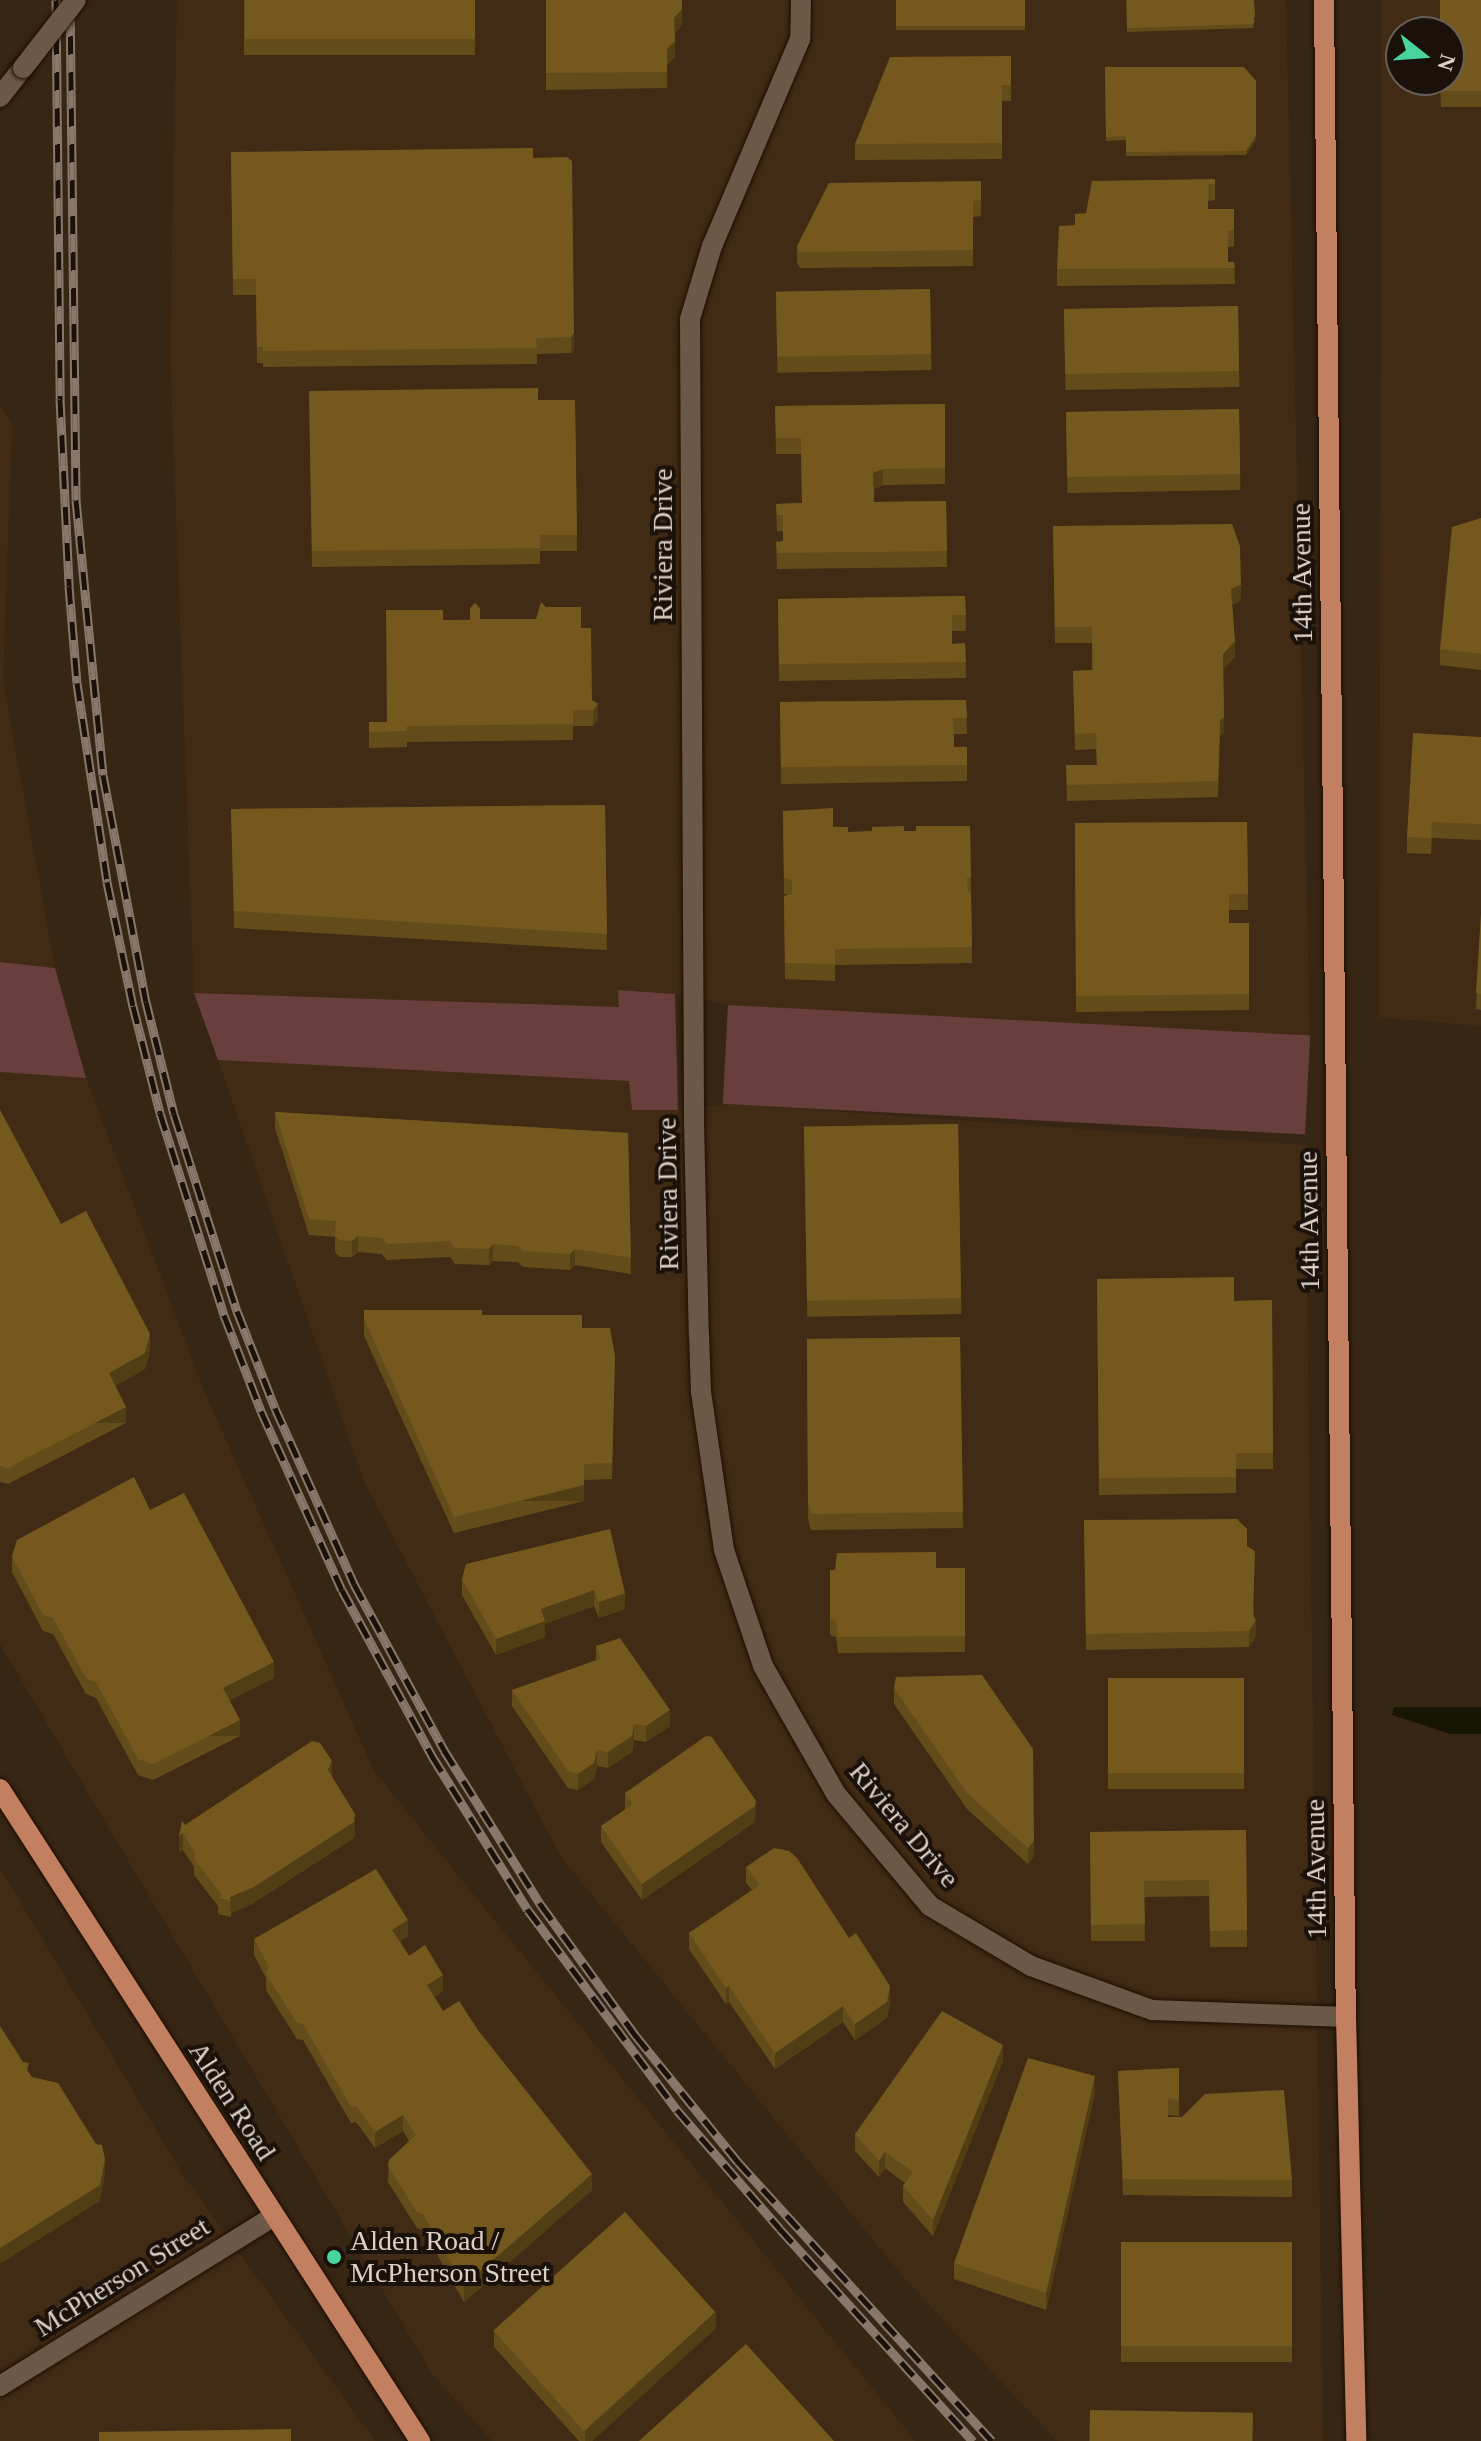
<!DOCTYPE html>
<html>
<head>
<meta charset="utf-8">
<style>
	body { margin:0 }
	#map { position:relative; width:1481px; height:2441px; overflow:hidden; background:#382615; font-family:"Times New Roman",serif }
	div>[style] { position:absolute }
	.built>* { inset:0; background:#422b15 }
	.green>* { inset:0; background:#693f3d; transform-origin:0 0 }
	.water>* { inset:0; background:#171503 }
	.roads { filter:drop-shadow(0 0 2px #1e0e01) drop-shadow(0 0 2px #1e0e01) }
	.minor>* { height:20px; margin:-10px; padding:0 10px; transform-origin:10px; border-radius:10px; background:#6c5846 }
	.major>* { height:20px; margin:-10px; padding:0 10px; transform-origin:10px; border-radius:10px; background:#c28060 }
	.rail>* { height:9px; margin-top:-4.5px; transform-origin:0; background:repeating-linear-gradient(90deg,#19110a 0 18px,#87786b 0 36px); box-sizing:border-box; border-block:2px solid #87786b }
	.bridges { filter:drop-shadow(0 0 2px #1e0e01) drop-shadow(0 0 2px #1e0e01) }
	.minor-bridge>* { height:20px; margin:-10px; padding:0 10px; transform-origin:10px; border-radius:10px; background:#6c5846 }
	.wall>* { inset:0; background:#644c1a; transform-origin:0 0 }
	.shaded-wall>* { inset:0; background:#513e15; transform-origin:0 0 }
	.building>* { inset:0; background:#74581e; transform-origin:0 0 }
	.dots>* { width:22px; height:22px; translate:-50% -50%; box-sizing:border-box; border:4px solid #19110a; border-radius:50% }
	span { translate:-50% -50%; white-space:nowrap; text-align:center; line-height:1.15; -webkit-text-stroke:8px #19110a; paint-order:stroke }
	.street-label { font-size:28px; color:#ddd1c7 }
	.poi-label { font-size:28px; color:#ddd1c7 }
	.left { translate:0 -50%; text-align:left }
	.north { position:absolute; left:1385px; top:16px; width:80px; height:80px; box-sizing:border-box; background:#19110a; border:2px solid #675e56; border-radius:50%; rotate:107deg; font-size:22px; font-weight:700; line-height:32px; text-align:center; color:#ddd1c7 }
	.north::after { content:''; display:block; margin:auto; width:28px; height:36px; background:#47d49d; clip-path:polygon(50% 0,100% 100%,50% 72%,0 100%) }
</style>
</head>
<body>
<div id="map">
	<div class="built">
		<div style="clip-path:polygon(177px 0,1286px 0,1310px 1038px,728px 1005px,675px 994px,619px 990px,620px 1007px,194px 993px,170px 351px)"></div>
		<div style="clip-path:polygon(evenodd,1382px 0,1481px 0,1481px 1026px,1379px 1017px,1382px 0,1401px 32px,1449px 32px,1449px 80px,1401px 80px,1401px 32px)"></div>
		<div style="clip-path:polygon(0 406px,12px 422px,3px 681px,55px 968px,0 962px)"></div>
		<div style="clip-path:polygon(218px 1060px,629px 1081px,632px 1110px,678px 1110px,730px 1104px,1305px 1145px,1323px 2441px,1057px 2441px,906px 2280px,561px 1857px,364px 1481px)"></div>
		<div style="clip-path:polygon(0 1072px,86px 1078px,202px 1386px,374px 1771px,915px 2441px,492px 2441px,433px 2375px,0 1644px)"></div>
		<div style="clip-path:polygon(0 1868px,183px 2175px,375px 2441px,0 2441px)"></div>
	</div>
	<div class="green">
		<div style="clip-path:polygon(0 962px,55px 968px,86px 1078px,0 1072px)"></div>
		<div style="clip-path:polygon(618px 990px,675px 994px,678px 1110px,632px 1110px,629px 1081px,218px 1060px,194px 993px,619px 1007px)"></div>
		<div style="left:728px;top:1005px;width:583px;height:99px;rotate:3deg"></div>
	</div>
	<div class="water">
		<div style="clip-path:polygon(1394px 1707px,1481px 1707px,1481px 1734px,1451px 1734px,1392px 1715px)"></div>
	</div>
	<div class="roads">
		<div class="minor">
			<div style="left:801px;top:0;width:39px;rotate:91deg"></div>
			<div style="left:800px;top:39px;width:225px;rotate:113deg"></div>
			<div style="left:712px;top:246px;width:76px;rotate:106.8deg"></div>
			<div style="left:690px;top:319px;width:803px;rotate:89.71deg"></div>
			<div style="left:694px;top:1122px;width:213px;rotate:88.7deg"></div>
			<div style="left:699px;top:1335px;width:57px;rotate:88deg"></div>
			<div style="left:701px;top:1392px;width:160px;rotate:81.7deg"></div>
			<div style="left:724px;top:1550px;width:122px;rotate:71.4deg"></div>
			<div style="left:763px;top:1666px;width:147px;rotate:60.3deg"></div>
			<div style="left:836px;top:1794px;width:146px;rotate:50deg"></div>
			<div style="left:930px;top:1906px;width:117px;rotate:30.7deg"></div>
			<div style="left:1031px;top:1966px;width:129px;rotate:20deg"></div>
			<div style="left:1152px;top:2010px;width:194px;rotate:2.1deg"></div>
			<div style="left:0;top:97px;width:37px;rotate:-52deg"></div>
			<div style="left:0;top:2386px;width:321px;rotate:-31.8deg"></div>
		</div>
		<div class="major">
			<div style="left:1324px;top:0;width:2017px;rotate:89.38deg"></div>
			<div style="left:1346px;top:2017px;width:424px;rotate:88.6deg"></div>
			<div style="left:0;top:1789px;width:776px;rotate:57.21deg"></div>
		</div>
	</div>
	<div class="rail">
		<div style="left:56px;top:0;width:399px;rotate:89.4deg"></div>
		<div style="left:60px;top:399px;width:187px;rotate:87.2deg"></div>
		<div style="left:69px;top:586px;width:97px;rotate:85.3deg"></div>
		<div style="left:77px;top:683px;width:201px;rotate:81.4deg"></div>
		<div style="left:107px;top:882px;width:127px;rotate:78.2deg"></div>
		<div style="left:133px;top:1006px;width:110px;rotate:75.8deg"></div>
		<div style="left:160px;top:1113px;width:212px;rotate:72.4deg"></div>
		<div style="left:224px;top:1315px;width:103px;rotate:68.9deg"></div>
		<div style="left:261px;top:1411px;width:196px;rotate:65.7deg"></div>
		<div style="left:342px;top:1590px;width:189px;rotate:61.5deg"></div>
		<div style="left:432px;top:1756px;width:181px;rotate:58.1deg"></div>
		<div style="left:528px;top:1910px;width:249px;rotate:53.3deg"></div>
		<div style="left:677px;top:2110px;width:157px;rotate:49.1deg"></div>
		<div style="left:780px;top:2229px;width:287px;rotate:47.7deg"></div>
		<div style="left:70px;top:0;width:500px;rotate:89.31deg"></div>
		<div style="left:76px;top:500px;width:276px;rotate:84.4deg"></div>
		<div style="left:103px;top:775px;width:231px;rotate:79.3deg"></div>
		<div style="left:146px;top:1002px;width:115px;rotate:76deg"></div>
		<div style="left:174px;top:1114px;width:207px;rotate:72.3deg"></div>
		<div style="left:237px;top:1311px;width:104px;rotate:68.6deg"></div>
		<div style="left:275px;top:1408px;width:193px;rotate:65.8deg"></div>
		<div style="left:354px;top:1584px;width:189px;rotate:61.5deg"></div>
		<div style="left:444px;top:1750px;width:183px;rotate:58deg"></div>
		<div style="left:541px;top:1905px;width:162px;rotate:54.1deg"></div>
		<div style="left:636px;top:2036px;width:162px;rotate:51deg"></div>
		<div style="left:738px;top:2162px;width:377px;rotate:47.7deg"></div>
	</div>
	<div class="bridges">
		<div class="minor-bridge">
			<div style="left:23px;top:68px;width:86px;rotate:-52.1deg"></div>
		</div>
	</div>
	<div class="wall">
		<div style="left:244px;top:0;width:231px;height:55px"></div>
		<div style="clip-path:polygon(546px 0,682px 3px,682px 25px,675px 33px,675px 57px,667px 65px,667px 88px,546px 90px)"></div>
		<div style="left:896px;top:0;width:129px;height:30px"></div>
		<div style="clip-path:polygon(1126px 0,1255px 20px,1253px 28px,1127px 32px)"></div>
		<div style="clip-path:polygon(1481px 0,1481px 107px,1441px 107px,1440px 80px)"></div>
		<div style="clip-path:polygon(1011px 56px,1011px 101px,1002px 101px,1002px 159px,855px 160px,855px 144px)"></div>
		<div style="clip-path:polygon(1105px 67px,1256px 140px,1246px 155px,1126px 156px,1126px 140px,1106px 141px)"></div>
		<div style="clip-path:polygon(231px 152px,533px 158px,574px 349px,571px 353px,537px 354px,537px 364px,263px 367px,263px 363px,257px 363px,256px 295px,233px 295px)"></div>
		<div style="clip-path:polygon(1215px 179px,1215px 200px,1208px 201px,1208px 209px,1234px 209px,1234px 246px,1228px 247px,1228px 262px,1234px 262px,1235px 284px,1057px 286px,1057px 269px,1075px 226px,1086px 213px)"></div>
		<div style="clip-path:polygon(981px 181px,981px 216px,973px 217px,973px 266px,800px 268px,797px 262px,797px 246px)"></div>
		<div style="left:930px;top:289px;width:81px;height:154px;rotate:89deg"></div>
		<div style="left:1238px;top:306px;width:81px;height:174px;rotate:89deg"></div>
		<div style="clip-path:polygon(309px 391px,538px 400px,575px 400px,577px 551px,540px 551px,540px 564px,312px 567px)"></div>
		<div style="clip-path:polygon(945px 404px,945px 484px,883px 485px,874px 489px,874px 502px,946px 501px,947px 567px,777px 569px,776px 542px,783px 541px,783px 531px,777px 531px,776px 504px,802px 503px,801px 454px,776px 454px,775px 406px)"></div>
		<div style="left:1239px;top:409px;width:81px;height:173px;rotate:89deg"></div>
		<div style="clip-path:polygon(1481px 518px,1481px 670px,1440px 665px,1440px 649px)"></div>
		<div style="clip-path:polygon(1053px 526px,1241px 601px,1232px 605px,1235px 657px,1223px 669px,1224px 733px,1220px 736px,1218px 797px,1067px 801px,1066px 765px,1097px 765px,1096px 749px,1075px 750px,1073px 671px,1092px 670px,1092px 643px,1055px 643px)"></div>
		<div style="clip-path:polygon(965px 596px,966px 631px,952px 631px,952px 644px,965px 643px,966px 678px,779px 681px,778px 599px)"></div>
		<div style="clip-path:polygon(546px 607px,581px 628px,592px 700px,598px 720px,593px 726px,573px 726px,573px 740px,407px 742px,407px 747px,369px 748px,369px 722px,387px 722px,443px 620px,536px 619px)"></div>
		<div style="clip-path:polygon(966px 700px,967px 734px,954px 734px,954px 747px,967px 747px,967px 781px,781px 784px,780px 702px)"></div>
		<div style="clip-path:polygon(1481px 737px,1481px 840px,1432px 838px,1431px 854px,1407px 853px,1407px 837px)"></div>
		<div style="clip-path:polygon(605px 805px,607px 950px,234px 928px,231px 809px)"></div>
		<div style="clip-path:polygon(783px 811px,848px 832px,916px 831px,970px 826px,972px 963px,835px 965px,835px 981px,785px 979px,784px 896px,789px 895px,784px 894px)"></div>
		<div style="clip-path:polygon(1247px 822px,1248px 910px,1229px 910px,1229px 923px,1249px 923px,1249px 1010px,1076px 1012px,1075px 823px)"></div>
		<div style="clip-path:polygon(1481px 914px,1481px 1010px,1476px 1009px)"></div>
		<div style="clip-path:polygon(0 1110px,61px 1224px,150px 1350px,145px 1369px,115px 1386px,126px 1423px,8px 1484px,0 1482px)"></div>
		<div style="clip-path:polygon(275px 1112px,628px 1133px,631px 1274px,575px 1265px,570px 1270px,523px 1267px,518px 1262px,493px 1261px,489px 1265px,455px 1264px,450px 1257px,387px 1260px,382px 1254px,358px 1252px,352px 1257px,340px 1257px,335px 1252px,335px 1237px,309px 1235px,275px 1128px)"></div>
		<div style="left:958px;top:1124px;width:190px;height:154px;rotate:89deg"></div>
		<div style="clip-path:polygon(1097px 1279px,1234px 1301px,1272px 1300px,1273px 1469px,1236px 1469px,1236px 1493px,1099px 1495px)"></div>
		<div style="clip-path:polygon(364px 1310px,482px 1315px,582px 1328px,615px 1356px,612px 1479px,584px 1480px,584px 1501px,454px 1533px,364px 1336px)"></div>
		<div style="clip-path:polygon(960px 1337px,963px 1528px,811px 1530px,808px 1519px,807px 1339px)"></div>
		<div style="clip-path:polygon(150px 1510px,274px 1678px,230px 1700px,240px 1736px,153px 1780px,138px 1775px,96px 1698px,86px 1694px,53px 1634px,43px 1631px,12px 1572px,12px 1556px)"></div>
		<div style="clip-path:polygon(1084px 1520px,1247px 1546px,1256px 1636px,1249px 1647px,1086px 1650px)"></div>
		<div style="clip-path:polygon(936px 1568px,965px 1568px,965px 1652px,838px 1653px,836px 1637px,830px 1635px,830px 1570px)"></div>
		<div style="clip-path:polygon(462px 1579px,625px 1593px,625px 1609px,599px 1618px,594px 1606px,545px 1624px,545px 1637px,496px 1655px,462px 1595px)"></div>
		<div style="clip-path:polygon(596px 1646px,670px 1726px,646px 1742px,634px 1740px,632px 1752px,608px 1768px,597px 1766px,594px 1779px,578px 1790px,568px 1788px,512px 1706px,512px 1690px,596px 1660px)"></div>
		<div style="clip-path:polygon(982px 1675px,1034px 1857px,1028px 1864px,967px 1809px,894px 1704px,894px 1688px)"></div>
		<div style="left:1108px;top:1678px;width:136px;height:111px"></div>
		<div style="clip-path:polygon(332px 1777px,355px 1831px,354px 1838px,252px 1904px,231px 1913px,231px 1917px,218px 1914px,218px 1906px,194px 1875px,194px 1867px,183px 1850px,179px 1852px,185px 1825px)"></div>
		<div style="clip-path:polygon(625px 1793px,755px 1822px,642px 1900px,601px 1842px,601px 1826px,625px 1810px)"></div>
		<div style="clip-path:polygon(1246px 1830px,1247px 1947px,1210px 1947px,1209px 1896px,1144px 1897px,1145px 1941px,1091px 1941px,1090px 1832px)"></div>
		<div style="clip-path:polygon(746px 1867px,890px 2002px,887px 2018px,855px 2040px,843px 2022px,775px 2069px,729px 2002px,726px 2004px,689px 1949px,689px 1933px,752px 1890px,746px 1883px)"></div>
		<div style="clip-path:polygon(408px 1936px,400px 1941px,409px 1956px,443px 1991px,434px 1997px,443px 2011px,478px 2030px,592px 2190px,464px 2302px,423px 2230px,417px 2228px,388px 2182px,389px 2160px,409px 2141px,403px 2131px,375px 2148px,356px 2122px,351px 2123px,303px 2040px,297px 2039px,266px 1990px,266px 1978px,254px 1955px,254px 1939px)"></div>
		<div style="clip-path:polygon(1003px 2061px,933px 2236px,903px 2202px,903px 2186px,905px 2183px,885px 2168px,879px 2177px,855px 2151px,855px 2134px)"></div>
		<div style="clip-path:polygon(1179px 2068px,1179px 2116px,1168px 2115px,1168px 2117px,1292px 2180px,1292px 2197px,1123px 2195px,1118px 2071px)"></div>
		<div style="clip-path:polygon(1095px 2092px,1046px 2310px,954px 2279px,954px 2263px)"></div>
		<div style="left:1292px;top:2242px;width:120px;height:171px;rotate:90deg"></div>
		<div style="clip-path:polygon(716px 2328px,592px 2441px,579px 2441px,494px 2347px,494px 2331px)"></div>
	</div>
	<div class="shaded-wall">
		<div style="clip-path:polygon(682px 9px,682px 25px,674px 34px,674px 18px)"></div>
		<div style="clip-path:polygon(675px 41px,675px 57px,667px 65px,667px 49px)"></div>
		<div style="clip-path:polygon(1256px 136px,1256px 140px,1246px 155px,1246px 151px)"></div>
		<div style="clip-path:polygon(574px 333px,574px 349px,571px 353px,571px 337px)"></div>
		<div style="clip-path:polygon(883px 469px,883px 485px,873px 489px,873px 473px)"></div>
		<div style="clip-path:polygon(1241px 585px,1241px 601px,1231px 605px,1231px 589px)"></div>
		<div style="clip-path:polygon(1235px 641px,1235px 657px,1223px 670px,1223px 654px)"></div>
		<div style="clip-path:polygon(598px 704px,598px 720px,593px 726px,593px 710px)"></div>
		<div style="clip-path:polygon(1224px 717px,1224px 733px,1220px 736px,1218px 797px,1220px 720px)"></div>
		<div style="clip-path:polygon(358px 1236px,358px 1252px,352px 1257px,352px 1241px)"></div>
		<div style="clip-path:polygon(493px 1244px,493px 1261px,489px 1265px,489px 1249px)"></div>
		<div style="clip-path:polygon(575px 1249px,575px 1265px,570px 1270px,570px 1254px)"></div>
		<div style="clip-path:polygon(150px 1334px,150px 1350px,145px 1369px,109px 1389px,109px 1373px)"></div>
		<div style="left:126px;top:1407px;width:16px;height:133px;rotate:90deg"></div>
		<div style="left:584px;top:1485px;width:16px;height:134px;rotate:90deg"></div>
		<div style="clip-path:polygon(594px 1590px,594px 1606px,545px 1624px,545px 1637px,496px 1655px,496px 1639px,541px 1609px)"></div>
		<div style="clip-path:polygon(625px 1593px,625px 1609px,599px 1618px,599px 1602px)"></div>
		<div style="clip-path:polygon(1256px 1620px,1256px 1636px,1249px 1647px,1249px 1631px)"></div>
		<div style="clip-path:polygon(274px 1662px,274px 1678px,223px 1704px,223px 1688px)"></div>
		<div style="clip-path:polygon(670px 1710px,670px 1726px,646px 1742px,646px 1726px)"></div>
		<div style="left:240px;top:1720px;width:16px;height:97px;rotate:90deg"></div>
		<div style="clip-path:polygon(634px 1724px,634px 1740px,632px 1752px,608px 1768px,608px 1752px)"></div>
		<div style="clip-path:polygon(597px 1750px,597px 1766px,594px 1779px,578px 1790px,578px 1774px)"></div>
		<div style="clip-path:polygon(332px 1761px,332px 1777px,328px 1770px)"></div>
		<div style="clip-path:polygon(756px 1801px,755px 1822px,642px 1900px,642px 1884px)"></div>
		<div style="clip-path:polygon(355px 1814px,354px 1838px,252px 1904px,231px 1913px,230px 1897px)"></div>
		<div style="clip-path:polygon(183px 1833px,183px 1850px,179px 1852px,179px 1836px)"></div>
		<div style="clip-path:polygon(1034px 1841px,1034px 1857px,1028px 1864px,1028px 1848px)"></div>
		<div style="clip-path:polygon(408px 1920px,408px 1936px,392px 1946px,392px 1930px)"></div>
		<div style="clip-path:polygon(443px 1975px,443px 1991px,427px 2001px,427px 1985px)"></div>
		<div style="clip-path:polygon(729px 1986px,729px 2002px,726px 2004px,726px 1988px)"></div>
		<div style="clip-path:polygon(890px 1986px,890px 2002px,887px 2018px,855px 2040px,855px 2024px)"></div>
		<div style="clip-path:polygon(843px 2006px,843px 2022px,775px 2069px,775px 2053px)"></div>
		<div style="clip-path:polygon(1003px 2045px,1003px 2061px,933px 2236px,933px 2220px)"></div>
		<div style="clip-path:polygon(1095px 2076px,1095px 2092px,1046px 2310px,1046px 2293px)"></div>
		<div style="clip-path:polygon(403px 2115px,403px 2131px,375px 2148px,375px 2132px)"></div>
		<div style="clip-path:polygon(885px 2152px,885px 2168px,879px 2177px,879px 2161px)"></div>
		<div style="clip-path:polygon(105px 2159px,105px 2175px,100px 2201px,0 2264px,0 2248px)"></div>
		<div style="clip-path:polygon(592px 2174px,592px 2190px,464px 2302px,464px 2285px)"></div>
		<div style="clip-path:polygon(716px 2312px,716px 2328px,592px 2441px,585px 2441px,585px 2431px)"></div>
	</div>
	<div class="building">
		<div style="left:245px;top:0;width:230px;height:39px"></div>
		<div style="clip-path:polygon(546px 0,682px 0,682px 9px,674px 18px,675px 41px,667px 49px,667px 72px,546px 73px)"></div>
		<div style="left:896px;top:0;width:129px;height:26px"></div>
		<div style="clip-path:polygon(1127px 0,1254px 0,1255px 15px,1253px 24px,1127px 28px)"></div>
		<div style="clip-path:polygon(1440px 0,1481px 0,1481px 91px,1441px 91px,1440px 80px,1449px 80px,1449px 32px,1440px 32px)"></div>
		<div style="clip-path:polygon(1011px 56px,1011px 85px,1002px 85px,1002px 143px,855px 144px,890px 57px)"></div>
		<div style="clip-path:polygon(1105px 67px,1244px 67px,1256px 81px,1256px 136px,1246px 151px,1126px 152px,1126px 136px,1106px 137px)"></div>
		<div style="clip-path:polygon(533px 148px,533px 158px,567px 157px,572px 161px,574px 333px,571px 337px,536px 338px,537px 348px,263px 351px,263px 347px,257px 347px,256px 279px,233px 279px,231px 152px)"></div>
		<div style="clip-path:polygon(1215px 179px,1215px 184px,1208px 184px,1208px 209px,1234px 209px,1234px 230px,1228px 231px,1228px 262px,1234px 262px,1235px 268px,1057px 269px,1059px 226px,1075px 225px,1075px 214px,1086px 213px,1092px 181px)"></div>
		<div style="clip-path:polygon(981px 181px,981px 200px,973px 201px,973px 250px,800px 252px,797px 246px,829px 183px)"></div>
		<div style="left:930px;top:289px;width:65px;height:154px;rotate:89deg"></div>
		<div style="left:1238px;top:306px;width:65px;height:174px;rotate:89deg"></div>
		<div style="clip-path:polygon(538px 388px,538px 400px,575px 400px,577px 535px,540px 535px,540px 548px,312px 551px,309px 391px)"></div>
		<div style="clip-path:polygon(945px 404px,945px 468px,883px 469px,873px 473px,874px 502px,946px 501px,947px 551px,777px 553px,776px 542px,783px 541px,783px 515px,777px 515px,776px 504px,802px 503px,801px 438px,776px 438px,775px 406px)"></div>
		<div style="left:1239px;top:409px;width:65px;height:173px;rotate:89deg"></div>
		<div style="clip-path:polygon(1481px 518px,1481px 654px,1440px 649px,1452px 527px)"></div>
		<div style="clip-path:polygon(1232px 524px,1240px 546px,1241px 585px,1231px 589px,1235px 641px,1223px 654px,1224px 717px,1220px 720px,1218px 781px,1067px 785px,1066px 765px,1097px 765px,1096px 733px,1075px 734px,1073px 671px,1093px 670px,1092px 627px,1055px 627px,1053px 526px)"></div>
		<div style="clip-path:polygon(965px 596px,966px 615px,952px 615px,952px 644px,965px 643px,966px 662px,779px 664px,778px 599px)"></div>
		<div style="clip-path:polygon(541px 602px,546px 607px,581px 607px,581px 628px,591px 628px,592px 700px,598px 704px,593px 710px,573px 710px,573px 724px,407px 726px,407px 731px,369px 732px,369px 722px,387px 722px,386px 610px,443px 610px,443px 620px,470px 620px,470px 608px,475px 603px,480px 608px,480px 619px,536px 619px)"></div>
		<div style="clip-path:polygon(966px 700px,967px 718px,953px 718px,954px 747px,967px 747px,967px 765px,781px 767px,780px 702px)"></div>
		<div style="clip-path:polygon(1413px 733px,1481px 737px,1481px 824px,1432px 822px,1431px 838px,1407px 837px)"></div>
		<div style="clip-path:polygon(605px 805px,607px 934px,234px 911px,231px 809px)"></div>
		<div style="clip-path:polygon(833px 808px,833px 827px,848px 827px,848px 832px,872px 831px,872px 827px,904px 826px,904px 831px,916px 831px,916px 826px,970px 826px,971px 877px,967px 878px,968px 892px,971px 892px,972px 947px,835px 949px,835px 964px,785px 963px,784px 896px,792px 894px,792px 880px,784px 878px,783px 811px)"></div>
		<div style="clip-path:polygon(1247px 822px,1248px 894px,1229px 894px,1229px 923px,1249px 923px,1249px 994px,1076px 996px,1075px 823px)"></div>
		<div style="clip-path:polygon(1481px 914px,1481px 994px,1476px 993px)"></div>
		<div style="clip-path:polygon(0 1110px,61px 1224px,86px 1211px,150px 1334px,145px 1353px,109px 1373px,126px 1407px,8px 1468px,0 1466px)"></div>
		<div style="clip-path:polygon(275px 1112px,628px 1133px,631px 1258px,575px 1249px,570px 1254px,523px 1251px,518px 1246px,493px 1244px,489px 1249px,455px 1248px,450px 1241px,387px 1244px,382px 1238px,358px 1236px,352px 1241px,340px 1240px,335px 1235px,336px 1221px,309px 1219px)"></div>
		<div style="left:958px;top:1124px;width:174px;height:154px;rotate:89deg"></div>
		<div style="clip-path:polygon(1234px 1277px,1234px 1301px,1272px 1300px,1273px 1453px,1236px 1453px,1236px 1477px,1099px 1478px,1097px 1279px)"></div>
		<div style="clip-path:polygon(364px 1310px,482px 1310px,482px 1315px,582px 1315px,582px 1328px,610px 1328px,615px 1356px,612px 1463px,584px 1464px,584px 1485px,454px 1517px,364px 1319px)"></div>
		<div style="clip-path:polygon(960px 1337px,963px 1512px,811px 1514px,808px 1502px,807px 1339px)"></div>
		<div style="clip-path:polygon(134px 1477px,150px 1510px,184px 1493px,274px 1662px,223px 1688px,240px 1720px,153px 1764px,138px 1759px,96px 1682px,86px 1678px,53px 1618px,43px 1615px,12px 1556px,17px 1540px)"></div>
		<div style="clip-path:polygon(1237px 1519px,1247px 1529px,1247px 1546px,1255px 1551px,1253px 1616px,1256px 1620px,1249px 1631px,1086px 1634px,1084px 1520px)"></div>
		<div style="clip-path:polygon(610px 1529px,625px 1593px,599px 1602px,594px 1590px,541px 1609px,545px 1621px,496px 1639px,462px 1579px,466px 1564px)"></div>
		<div style="clip-path:polygon(936px 1552px,936px 1568px,965px 1568px,965px 1636px,838px 1637px,836px 1621px,830px 1619px,830px 1570px,835px 1570px,837px 1553px)"></div>
		<div style="clip-path:polygon(620px 1638px,670px 1710px,646px 1726px,634px 1724px,632px 1736px,608px 1752px,597px 1750px,594px 1763px,578px 1774px,568px 1771px,512px 1690px,601px 1659px,596px 1646px)"></div>
		<div style="clip-path:polygon(982px 1675px,1033px 1749px,1034px 1841px,1028px 1848px,967px 1793px,894px 1688px,896px 1677px)"></div>
		<div style="left:1108px;top:1678px;width:136px;height:95px"></div>
		<div style="clip-path:polygon(706px 1736px,712px 1737px,756px 1801px,755px 1806px,642px 1884px,601px 1826px,633px 1804px,625px 1793px)"></div>
		<div style="clip-path:polygon(312px 1741px,320px 1743px,332px 1761px,328px 1770px,355px 1814px,354px 1822px,252px 1888px,230px 1897px,231px 1901px,218px 1898px,222px 1895px,194px 1859px,195px 1853px,183px 1833px,179px 1836px,182px 1821px,185px 1825px)"></div>
		<div style="clip-path:polygon(1246px 1830px,1247px 1930px,1210px 1931px,1209px 1880px,1144px 1881px,1145px 1924px,1091px 1925px,1090px 1832px)"></div>
		<div style="clip-path:polygon(774px 1848px,789px 1851px,797px 1858px,849px 1938px,856px 1933px,890px 1986px,887px 2002px,855px 2024px,843px 2006px,775px 2053px,729px 1986px,726px 1988px,689px 1933px,760px 1885px,746px 1867px)"></div>
		<div style="clip-path:polygon(376px 1869px,408px 1920px,392px 1930px,409px 1956px,425px 1945px,443px 1975px,427px 1985px,443px 2011px,459px 2001px,478px 2030px,592px 2174px,464px 2285px,423px 2214px,417px 2212px,388px 2166px,389px 2160px,416px 2135px,403px 2115px,375px 2132px,356px 2106px,351px 2107px,303px 2024px,297px 2023px,266px 1974px,269px 1967px,254px 1939px)"></div>
		<div style="clip-path:polygon(942px 2011px,1003px 2045px,933px 2220px,903px 2186px,913px 2172px,885px 2152px,879px 2161px,855px 2134px)"></div>
		<div style="clip-path:polygon(0 2026px,23px 2062px,29px 2063px,27px 2070px,32px 2077px,58px 2083px,96px 2144px,102px 2145px,105px 2159px,100px 2185px,0 2248px)"></div>
		<div style="clip-path:polygon(1028px 2058px,1095px 2076px,1046px 2293px,954px 2263px)"></div>
		<div style="clip-path:polygon(1179px 2068px,1179px 2100px,1168px 2098px,1168px 2117px,1182px 2117px,1205px 2094px,1284px 2090px,1292px 2180px,1123px 2179px,1118px 2071px)"></div>
		<div style="left:625px;top:2212px;width:135px;height:177px;rotate:48deg"></div>
		<div style="left:1292px;top:2242px;width:104px;height:171px;rotate:90deg"></div>
		<div style="clip-path:polygon(746px 2344px,834px 2441px,639px 2441px)"></div>
		<div style="left:1090px;top:2410px;width:163px;height:31px;rotate:1deg"></div>
		<div style="clip-path:polygon(291px 2429px,291px 2441px,99px 2441px,99px 2432px)"></div>
	</div>
	<div class="dots">
		<div style="left:334px;top:2257px;background:#47d49d"></div>
	</div>
	<div class="street-label">
		<span style="left:663px;top:545px;rotate:-90deg">Riviera Drive</span>
		<span style="left:1302px;top:573px;rotate:-91deg">14th Avenue</span>
		<span style="left:668px;top:1194px;rotate:-91deg">Riviera Drive</span>
		<span style="left:1309px;top:1221px;rotate:-91deg">14th Avenue</span>
		<span style="left:904px;top:1825px;rotate:50deg">Riviera Drive</span>
		<span style="left:1316px;top:1869px;rotate:-91deg">14th Avenue</span>
		<span style="left:232px;top:2101px;rotate:57deg">Alden Road</span>
		<span style="left:122px;top:2277px;rotate:-32deg">McPherson Street</span>
	</div>
	<div class="poi-label">
		<span class="left" style="left:350px;top:2257px">Alden Road /<br>McPherson Street</span>
	</div>
	<div class="north">N</div>
</div>
</body>
</html>
